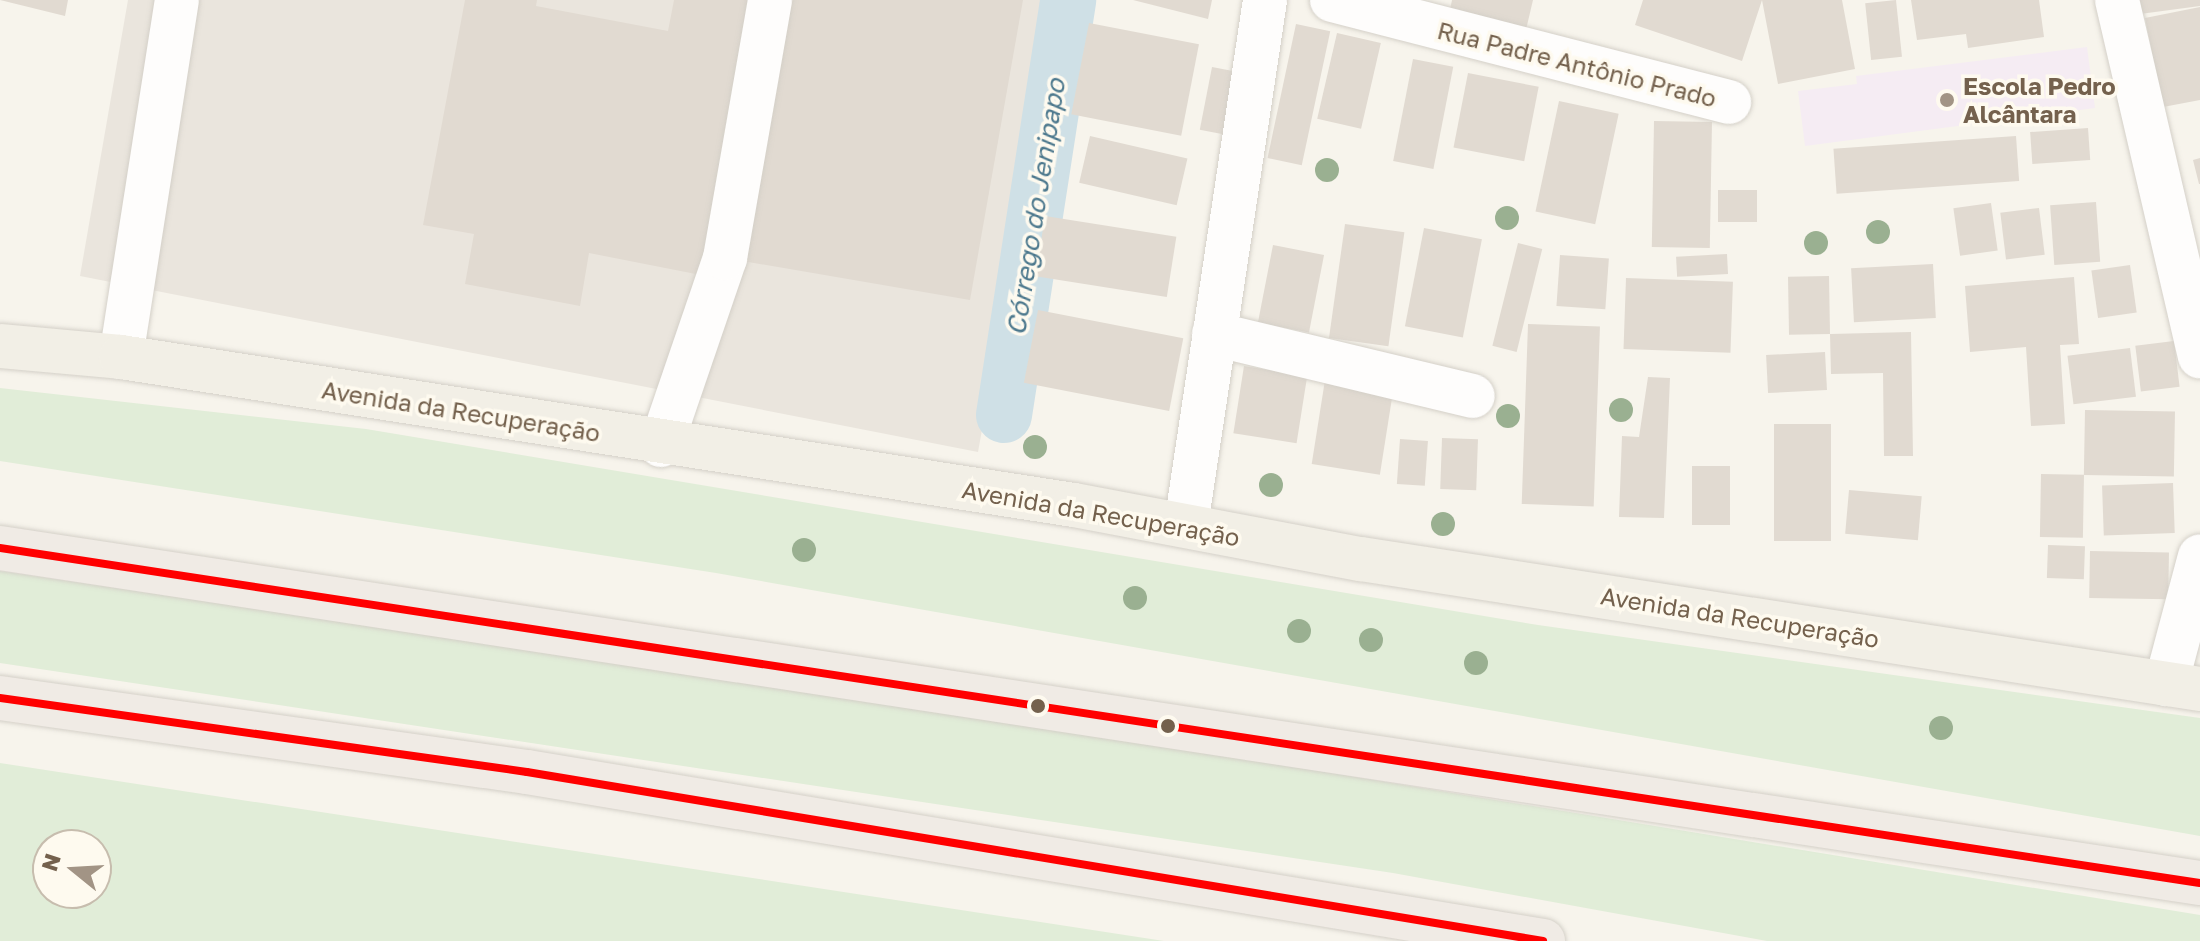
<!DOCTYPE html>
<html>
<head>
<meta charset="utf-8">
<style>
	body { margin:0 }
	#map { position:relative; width:2200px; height:941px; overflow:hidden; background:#f7f4ec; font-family:"Golos Text",sans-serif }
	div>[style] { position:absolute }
	.industrial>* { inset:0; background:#eae5dd }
	.education>* { inset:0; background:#f5ecf3 }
	.green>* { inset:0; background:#e1edd8 }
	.canal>* { height:56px; margin:-28px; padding:0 28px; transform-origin:28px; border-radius:28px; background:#cfe0e6 }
	.building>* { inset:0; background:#e1dad1; transform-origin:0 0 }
	.roads { filter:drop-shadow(0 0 2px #d4d0c8) drop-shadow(0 0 2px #d4d0c8) }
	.minor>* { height:44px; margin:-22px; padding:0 22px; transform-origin:22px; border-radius:22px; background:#fefdfc }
	.major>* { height:44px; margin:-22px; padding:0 22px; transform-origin:22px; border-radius:22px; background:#f2efe6 }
	.highway>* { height:44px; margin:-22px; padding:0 22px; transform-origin:22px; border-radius:22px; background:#f0ebe5 }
	.bus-1>* { height:8px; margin:-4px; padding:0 4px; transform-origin:4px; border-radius:4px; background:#f00 }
	.trees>* { width:24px; height:24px; margin:-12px; border-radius:50%; background:#9ab091 }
	.dots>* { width:22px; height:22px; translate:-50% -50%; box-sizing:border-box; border:4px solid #fefaef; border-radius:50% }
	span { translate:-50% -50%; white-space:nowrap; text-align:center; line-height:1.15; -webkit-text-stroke:7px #fefaef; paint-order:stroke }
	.street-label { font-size:24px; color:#74614d }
	.poi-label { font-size:24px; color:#74614d; font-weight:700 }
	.left { translate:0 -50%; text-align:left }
	.water-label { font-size:26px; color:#4c788d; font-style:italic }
	.north { position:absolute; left:32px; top:829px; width:80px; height:80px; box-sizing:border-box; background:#fefaef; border:2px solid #c7bdae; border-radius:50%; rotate:288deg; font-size:22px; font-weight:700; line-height:32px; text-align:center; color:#74614d }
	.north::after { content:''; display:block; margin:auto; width:28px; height:36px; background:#a29485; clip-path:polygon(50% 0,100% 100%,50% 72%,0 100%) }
</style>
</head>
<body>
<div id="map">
	<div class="industrial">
		<div style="clip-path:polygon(128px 0,1059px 0,978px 452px,80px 276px)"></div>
	</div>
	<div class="education">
		<div style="clip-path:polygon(2087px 47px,2095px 108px,1805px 146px,1798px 91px,1857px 84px,1856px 76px)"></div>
	</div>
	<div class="green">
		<div style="clip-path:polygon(0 388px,366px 429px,1538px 625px,2200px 718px,2200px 836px,716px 573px,0 461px)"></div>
		<div style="clip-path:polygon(0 571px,982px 716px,2200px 915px,2200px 941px,1767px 941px,1393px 873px,0 663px)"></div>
		<div style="clip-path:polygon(evenodd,0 763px,1164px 941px,0 941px,0 763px,48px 845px,96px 845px,96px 893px,48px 893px,48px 845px)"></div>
	</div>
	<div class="canal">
		<div style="left:1004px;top:415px;width:420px;rotate:-81.2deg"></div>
	</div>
	<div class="building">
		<div style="clip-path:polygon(0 0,68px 0,65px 16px)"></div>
		<div style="clip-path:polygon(465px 0,537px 0,536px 6px,668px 31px,674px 0,763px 0,711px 277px,589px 253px,580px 306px,465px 284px,474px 234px,423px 225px)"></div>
		<div style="clip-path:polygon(783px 0,1023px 0,970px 300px,737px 260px)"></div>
		<div style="clip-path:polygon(1133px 0,1212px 0,1208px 19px)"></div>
		<div style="clip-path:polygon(1452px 0,1533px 0,1525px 34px,1449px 15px)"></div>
		<div style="clip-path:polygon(1643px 0,1842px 0,1855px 69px,1778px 84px,1762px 0,1742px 61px,1635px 25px)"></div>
		<div style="left:1896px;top:0;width:57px;height:31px;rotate:84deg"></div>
		<div style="clip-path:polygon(1911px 0,2039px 0,2044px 37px,1968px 48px,1966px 34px,1917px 40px)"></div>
		<div style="clip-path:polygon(2138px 0,2200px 0,2200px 6px,2140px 14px)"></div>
		<div style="clip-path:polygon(2200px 7px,2200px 100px,2163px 107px,2145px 18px)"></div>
		<div style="left:1089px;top:23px;width:112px;height:93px;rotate:11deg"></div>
		<div style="left:1296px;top:24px;width:35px;height:137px;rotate:12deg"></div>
		<div style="left:1337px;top:33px;width:45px;height:88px;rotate:13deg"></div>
		<div style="left:1413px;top:59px;width:41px;height:104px;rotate:11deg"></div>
		<div style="left:1212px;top:67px;width:33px;height:64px;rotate:11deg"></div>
		<div style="left:1468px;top:73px;width:72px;height:76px;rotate:11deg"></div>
		<div style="left:1559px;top:101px;width:61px;height:113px;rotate:12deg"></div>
		<div style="left:1654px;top:121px;width:58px;height:126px;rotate:1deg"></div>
		<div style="left:2088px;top:128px;width:32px;height:58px;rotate:86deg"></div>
		<div style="left:1090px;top:136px;width:100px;height:48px;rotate:13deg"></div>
		<div style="left:2016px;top:136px;width:45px;height:183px;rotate:86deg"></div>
		<div style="clip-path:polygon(2200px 158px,2200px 184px,2199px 184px,2193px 160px)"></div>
		<div style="left:1718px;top:190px;width:39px;height:32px"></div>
		<div style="left:2096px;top:202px;width:60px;height:46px;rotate:86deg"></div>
		<div style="left:1991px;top:203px;width:48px;height:38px;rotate:82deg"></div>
		<div style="left:2039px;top:208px;width:47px;height:39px;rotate:83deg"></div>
		<div style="left:1045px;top:216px;width:133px;height:61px;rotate:9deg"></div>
		<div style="left:1345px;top:224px;width:60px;height:115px;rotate:8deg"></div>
		<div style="left:1424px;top:228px;width:59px;height:100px;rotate:11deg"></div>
		<div style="left:1518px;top:243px;width:25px;height:106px;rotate:14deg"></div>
		<div style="left:1273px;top:245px;width:52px;height:79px;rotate:11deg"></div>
		<div style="left:1727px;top:254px;width:20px;height:51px;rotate:87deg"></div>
		<div style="left:1560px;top:255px;width:49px;height:51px;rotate:4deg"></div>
		<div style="left:1933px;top:264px;width:54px;height:82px;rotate:87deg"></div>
		<div style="left:2130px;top:265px;width:48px;height:39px;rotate:82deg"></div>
		<div style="left:1829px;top:276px;width:58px;height:41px;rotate:89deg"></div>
		<div style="clip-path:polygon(2074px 277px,2079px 344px,2060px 345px,2065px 424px,2031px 426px,2026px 347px,1970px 352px,1965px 286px)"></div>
		<div style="left:1626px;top:278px;width:107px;height:71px;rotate:2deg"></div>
		<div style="left:1038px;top:310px;width:148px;height:74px;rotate:11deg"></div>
		<div style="left:1528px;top:324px;width:72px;height:180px;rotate:2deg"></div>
		<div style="clip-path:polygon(1911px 332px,1913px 456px,1884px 456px,1883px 373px,1831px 374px,1830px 334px)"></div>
		<div style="left:2174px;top:341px;width:46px;height:39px;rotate:83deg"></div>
		<div style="left:2130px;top:348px;width:49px;height:63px;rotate:83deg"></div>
		<div style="left:1825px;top:352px;width:38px;height:59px;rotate:87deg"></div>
		<div style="left:1244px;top:366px;width:64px;height:68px;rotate:9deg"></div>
		<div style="clip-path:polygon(1648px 377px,1670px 378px,1664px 518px,1619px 517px,1622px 436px,1639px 437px)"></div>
		<div style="left:1325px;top:380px;width:69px;height:85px;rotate:9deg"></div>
		<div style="left:2085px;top:410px;width:90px;height:65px;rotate:1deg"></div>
		<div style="left:1774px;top:424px;width:57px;height:117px"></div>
		<div style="left:1442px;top:438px;width:36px;height:51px;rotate:2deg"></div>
		<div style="left:1400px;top:439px;width:28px;height:45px;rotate:4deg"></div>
		<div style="left:1730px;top:466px;width:59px;height:38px;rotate:90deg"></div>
		<div style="left:2041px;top:474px;width:43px;height:63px;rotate:1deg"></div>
		<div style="left:2173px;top:483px;width:50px;height:71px;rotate:88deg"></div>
		<div style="left:1849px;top:490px;width:73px;height:44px;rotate:5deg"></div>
		<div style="left:2048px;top:545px;width:37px;height:33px;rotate:2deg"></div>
		<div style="left:2090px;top:551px;width:79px;height:47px;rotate:1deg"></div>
	</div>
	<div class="roads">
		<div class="minor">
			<div style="left:1332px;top:0;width:410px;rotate:14.4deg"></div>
			<div style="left:2117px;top:0;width:366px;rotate:76.9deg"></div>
			<div style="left:1214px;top:334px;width:266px;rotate:13.5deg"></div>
			<div style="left:121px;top:357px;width:361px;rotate:-81.1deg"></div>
			<div style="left:661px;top:445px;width:198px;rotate:-71.1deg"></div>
			<div style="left:725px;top:258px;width:262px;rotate:-80.1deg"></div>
			<div style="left:1186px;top:525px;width:531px;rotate:-81.44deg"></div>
			<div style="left:2166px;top:684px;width:132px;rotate:-75.1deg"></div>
		</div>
		<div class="major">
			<div style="left:0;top:346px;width:121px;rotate:5.2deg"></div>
			<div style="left:121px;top:357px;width:964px;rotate:8.83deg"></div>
			<div style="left:1074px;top:505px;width:292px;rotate:10.7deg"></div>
			<div style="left:1361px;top:559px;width:849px;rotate:8.81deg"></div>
		</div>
		<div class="highway">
			<div style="left:0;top:548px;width:2225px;rotate:8.66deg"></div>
			<div style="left:0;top:698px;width:532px;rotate:7.99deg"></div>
			<div style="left:527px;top:772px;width:1030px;rotate:9.44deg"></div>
		</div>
	</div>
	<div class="bus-1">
		<div style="left:0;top:548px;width:2225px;rotate:8.66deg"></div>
		<div style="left:0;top:698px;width:532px;rotate:7.99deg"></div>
		<div style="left:527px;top:772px;width:1030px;rotate:9.44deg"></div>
	</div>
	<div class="trees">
		<div style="left:1327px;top:170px"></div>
		<div style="left:1507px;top:218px"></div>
		<div style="left:1878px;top:232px"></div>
		<div style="left:1816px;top:243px"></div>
		<div style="left:1621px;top:410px"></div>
		<div style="left:1508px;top:416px"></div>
		<div style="left:1035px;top:447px"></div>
		<div style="left:1271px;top:485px"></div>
		<div style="left:1443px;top:524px"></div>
		<div style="left:804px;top:550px"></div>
		<div style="left:1135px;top:598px"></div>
		<div style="left:1299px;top:631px"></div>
		<div style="left:1371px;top:640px"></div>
		<div style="left:1476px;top:663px"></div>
		<div style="left:1941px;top:728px"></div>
	</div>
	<div class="dots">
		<div style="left:1947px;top:100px;background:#a29485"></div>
		<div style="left:1038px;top:706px;background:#74614d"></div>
		<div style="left:1168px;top:726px;background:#74614d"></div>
	</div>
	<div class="street-label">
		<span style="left:1577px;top:64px;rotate:14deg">Rua Padre Antônio Prado</span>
		<span style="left:461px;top:411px;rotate:9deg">Avenida da Recuperação</span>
		<span style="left:1101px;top:513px;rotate:10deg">Avenida da Recuperação</span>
		<span style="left:1740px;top:617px;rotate:9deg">Avenida da Recuperação</span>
	</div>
	<div class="poi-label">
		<span class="left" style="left:1963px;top:100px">Escola Pedro<br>Alcântara</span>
	</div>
	<div class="water-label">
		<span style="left:1036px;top:207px;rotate:-81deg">Córrego do Jenipapo</span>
	</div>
	<div class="north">N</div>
</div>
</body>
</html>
